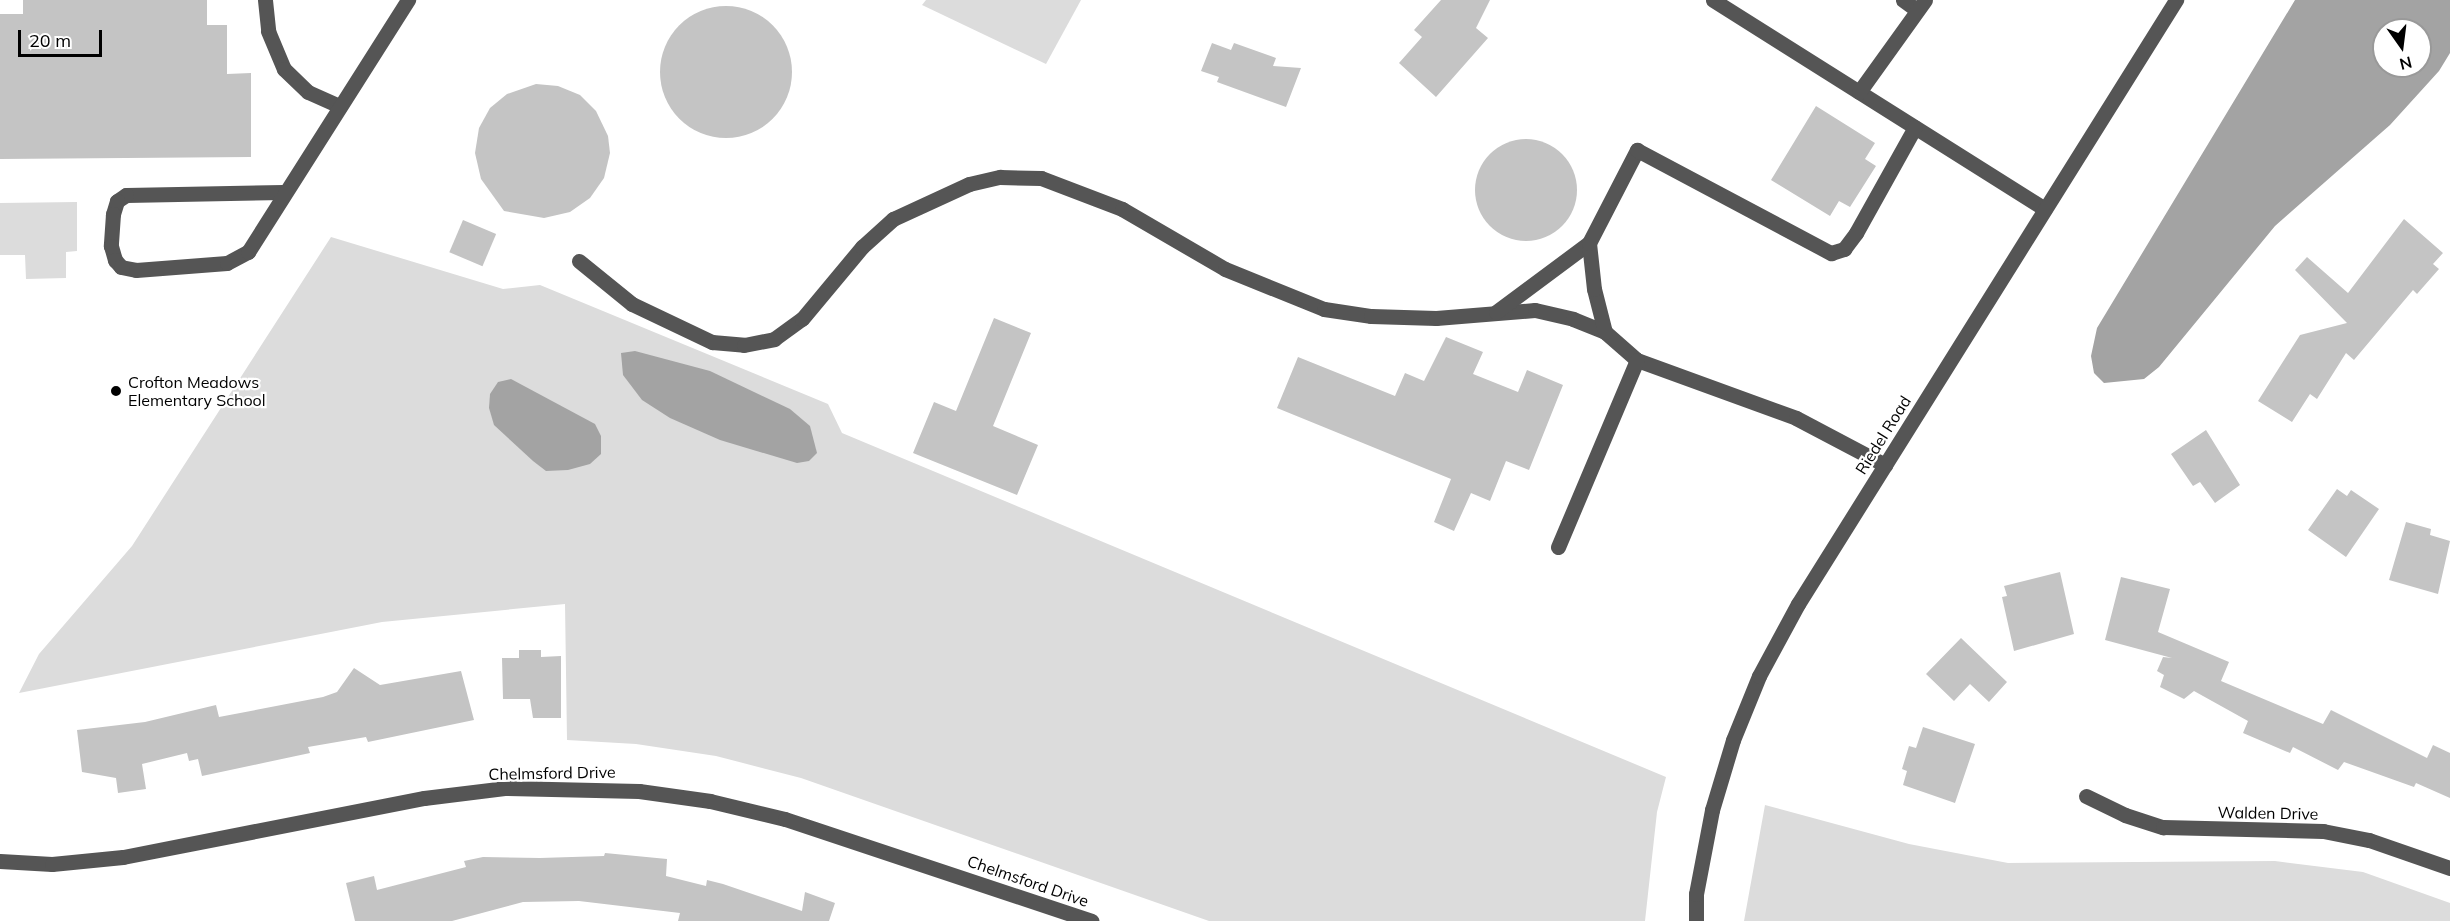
<!DOCTYPE html>
<html>
<head>
<meta charset="utf-8">
<style>
	body { margin:0 }
	#map { position:relative; width:2450px; height:921px; overflow:hidden; background:#fff; font-family:Mulish,sans-serif }
	div>[style] { position:absolute }
	.green>* { inset:0; background:#dcdcdc }
	.water>* { inset:0; background:#a3a3a3 }
	.building>* { inset:0; background:#c4c4c4; transform-origin:0 0 }
	.round { border-radius:50% }
	.minor>* { height:15px; margin:-7.5px; padding:0 7.5px; transform-origin:7.5px; border-radius:7.5px; background:#555 }
	.dots>* { width:16px; height:16px; translate:-50% -50%; box-sizing:border-box; border:3px solid #fff; border-radius:50% }
	span { translate:-50% -50%; white-space:nowrap; text-align:center; line-height:1.15; -webkit-text-stroke:4.5px #fff; paint-order:stroke }
	.poi-label { font-size:16px; color:#000 }
	.left { translate:0 -50%; text-align:left }
	.street-label { font-size:16px; color:#000 }
	.north { position:absolute; left:2372px; top:18px; width:60px; height:60px; box-sizing:border-box; background:#fff; border:2px solid #999; border-radius:50%; rotate:166deg; font-size:16px; font-weight:700; line-height:24px; text-align:center; color:#000 }
	.north::after { content:''; display:block; margin:auto; width:21px; height:27px; background:#000; clip-path:polygon(50% 0,100% 100%,50% 72%,0 100%) }
	.scale { position:absolute; left:18px; top:30px; width:84px; height:27px; box-sizing:border-box; border:3px solid #000; border-top:0; padding-left:8px; font-size:18px; line-height:21px; white-space:nowrap; color:#000; -webkit-text-stroke:4px #fff; paint-order:stroke }
</style>
</head>
<body>
<div id="map">
	<div class="green">
		<div style="clip-path:polygon(926px 0,1081px 0,1046px 64px,922px 5px)"></div>
		<div style="clip-path:polygon(77px 202px,77px 251px,66px 252px,66px 278px,26px 279px,25px 255px,0 255px,0 203px)"></div>
		<div style="clip-path:polygon(331px 237px,503px 289px,540px 285px,828px 404px,842px 433px,1666px 777px,1657px 812px,1645px 921px,1209px 921px,801px 778px,716px 756px,636px 744px,567px 740px,565px 604px,382px 622px,19px 693px,39px 654px,132px 546px)"></div>
		<div style="clip-path:polygon(1765px 805px,1909px 844px,2008px 863px,2275px 861px,2363px 872px,2450px 903px,2450px 921px,1744px 921px)"></div>
	</div>
	<div class="water">
		<div style="clip-path:polygon(evenodd,2295px 0,2450px 0,2450px 53px,2439px 71px,2390px 125px,2275px 226px,2159px 367px,2144px 379px,2104px 383px,2094px 373px,2091px 356px,2097px 328px,2295px 0,2384px 30px,2420px 30px,2420px 66px,2384px 66px,2384px 30px)"></div>
		<div style="clip-path:polygon(635px 351px,710px 371px,790px 409px,810px 426px,817px 453px,809px 461px,797px 463px,720px 440px,670px 418px,642px 400px,623px 375px,621px 353px)"></div>
		<div style="clip-path:polygon(511px 379px,595px 424px,601px 436px,601px 454px,590px 464px,568px 470px,546px 471px,533px 461px,494px 425px,489px 408px,490px 394px,498px 382px)"></div>
	</div>
	<div class="building">
		<div style="clip-path:polygon(23px 0,207px 0,207px 25px,227px 25px,227px 74px,251px 73px,251px 157px,0 159px,0 14px,23px 14px)"></div>
		<div style="clip-path:polygon(1441px 0,1490px 0,1476px 28px,1488px 38px,1436px 97px,1399px 63px,1422px 37px,1414px 30px)"></div>
		<div class="round" style="left:660px;top:6px;width:132px;height:132px"></div>
		<div style="clip-path:polygon(1212px 43px,1231px 50px,1234px 43px,1276px 58px,1273px 66px,1301px 68px,1286px 107px,1217px 82px,1219px 77px,1201px 71px)"></div>
		<div style="clip-path:polygon(536px 84px,558px 86px,580px 95px,596px 111px,608px 136px,610px 153px,604px 178px,590px 198px,570px 212px,544px 218px,504px 211px,481px 179px,475px 153px,479px 128px,490px 108px,507px 94px)"></div>
		<div style="clip-path:polygon(1816px 106px,1875px 143px,1865px 159px,1876px 166px,1850px 207px,1839px 201px,1830px 216px,1771px 180px)"></div>
		<div class="round" style="left:1475px;top:139px;width:102px;height:102px"></div>
		<div style="clip-path:polygon(2404px 219px,2443px 253px,2433px 264px,2439px 269px,2417px 294px,2413px 290px,2354px 360px,2346px 353px,2317px 399px,2310px 394px,2292px 422px,2258px 401px,2300px 335px,2347px 323px,2295px 270px,2307px 257px,2348px 293px)"></div>
		<div style="left:463px;top:220px;width:36px;height:35px;rotate:23deg"></div>
		<div style="clip-path:polygon(994px 318px,1031px 333px,993px 426px,1038px 445px,1017px 495px,913px 453px,934px 402px,956px 411px)"></div>
		<div style="clip-path:polygon(1446px 337px,1483px 352px,1473px 374px,1518px 392px,1527px 370px,1563px 385px,1529px 470px,1506px 461px,1490px 501px,1471px 493px,1454px 531px,1434px 522px,1451px 479px,1277px 408px,1298px 357px,1395px 396px,1405px 373px,1424px 381px)"></div>
		<div style="clip-path:polygon(2206px 430px,2240px 485px,2215px 503px,2200px 482px,2193px 486px,2171px 454px)"></div>
		<div style="clip-path:polygon(2337px 489px,2347px 496px,2351px 490px,2379px 509px,2346px 557px,2308px 530px)"></div>
		<div style="clip-path:polygon(2406px 522px,2431px 529px,2430px 535px,2450px 541px,2438px 594px,2389px 580px)"></div>
		<div style="clip-path:polygon(2060px 572px,2074px 634px,2014px 651px,2002px 597px,2007px 596px,2004px 586px)"></div>
		<div style="clip-path:polygon(2121px 577px,2170px 589px,2158px 632px,2229px 662px,2221px 681px,2323px 724px,2331px 710px,2427px 758px,2433px 745px,2450px 753px,2450px 798px,2416px 783px,2414px 787px,2344px 762px,2338px 770px,2293px 747px,2290px 753px,2243px 733px,2248px 721px,2194px 691px,2184px 699px,2160px 687px,2164px 675px,2157px 671px,2163px 657px,2172px 658px,2105px 640px)"></div>
		<div style="clip-path:polygon(1961px 638px,2007px 682px,1989px 702px,1970px 684px,1954px 701px,1926px 674px)"></div>
		<div style="clip-path:polygon(519px 650px,541px 650px,541px 657px,561px 656px,561px 718px,533px 718px,530px 699px,503px 699px,502px 658px,519px 658px)"></div>
		<div style="clip-path:polygon(354px 668px,380px 685px,461px 671px,474px 720px,368px 742px,366px 737px,308px 747px,310px 753px,202px 776px,198px 759px,189px 761px,187px 753px,142px 764px,146px 789px,118px 793px,116px 778px,82px 772px,77px 730px,145px 722px,216px 705px,219px 717px,323px 697px,337px 692px)"></div>
		<div style="clip-path:polygon(1923px 727px,1975px 744px,1955px 803px,1903px 785px,1907px 771px,1902px 769px,1909px 746px,1916px 748px)"></div>
		<div style="clip-path:polygon(605px 853px,667px 859px,666px 876px,706px 886px,707px 880px,723px 884px,802px 911px,805px 892px,835px 903px,829px 921px,678px 921px,680px 913px,579px 901px,523px 902px,452px 921px,355px 921px,346px 883px,374px 876px,377px 890px,466px 867px,464px 861px,483px 857px,540px 858px,604px 856px)"></div>
	</div>
	<div class="minor">
		<div style="left:265px;top:0;width:31px;rotate:84deg"></div>
		<div style="left:268px;top:31px;width:41px;rotate:67.2deg"></div>
		<div style="left:284px;top:69px;width:33px;rotate:44deg"></div>
		<div style="left:308px;top:92px;width:35px;rotate:24deg"></div>
		<div style="left:1713px;top:0;width:392px;rotate:32.2deg"></div>
		<div style="left:1903px;top:0;width:17px;rotate:36deg"></div>
		<div style="left:1859px;top:92px;width:113px;rotate:-54.3deg"></div>
		<div style="left:283px;top:192px;width:157px;rotate:178.9deg"></div>
		<div style="left:126px;top:195px;width:11px;rotate:146deg"></div>
		<div style="left:117px;top:201px;width:14px;rotate:107deg"></div>
		<div style="left:113px;top:214px;width:32px;rotate:94deg"></div>
		<div style="left:111px;top:246px;width:15px;rotate:74deg"></div>
		<div style="left:115px;top:260px;width:9px;rotate:49deg"></div>
		<div style="left:121px;top:267px;width:15px;rotate:11deg"></div>
		<div style="left:136px;top:270px;width:91px;rotate:-4.4deg"></div>
		<div style="left:227px;top:263px;width:24px;rotate:-28deg"></div>
		<div style="left:248px;top:252px;width:299px;rotate:-57.6deg"></div>
		<div style="left:579px;top:261px;width:68px;rotate:39.1deg"></div>
		<div style="left:632px;top:304px;width:89px;rotate:25.4deg"></div>
		<div style="left:712px;top:342px;width:32px;rotate:5deg"></div>
		<div style="left:744px;top:345px;width:31px;rotate:-11deg"></div>
		<div style="left:774px;top:339px;width:34px;rotate:-36deg"></div>
		<div style="left:802px;top:319px;width:94px;rotate:-50.2deg"></div>
		<div style="left:862px;top:247px;width:42px;rotate:-42.1deg"></div>
		<div style="left:893px;top:219px;width:84px;rotate:-24.7deg"></div>
		<div style="left:969px;top:184px;width:32px;rotate:-13deg"></div>
		<div style="left:1000px;top:177px;width:41px;rotate:1.4deg"></div>
		<div style="left:1041px;top:178px;width:87px;rotate:20.9deg"></div>
		<div style="left:1122px;top:209px;width:119px;rotate:30.2deg"></div>
		<div style="left:1225px;top:269px;width:107px;rotate:22deg"></div>
		<div style="left:1324px;top:309px;width:48px;rotate:8.5deg"></div>
		<div style="left:1371px;top:316px;width:65px;rotate:1.8deg"></div>
		<div style="left:1436px;top:318px;width:99px;rotate:-4.6deg"></div>
		<div style="left:1535px;top:310px;width:39px;rotate:13deg"></div>
		<div style="left:1573px;top:319px;width:35px;rotate:22deg"></div>
		<div style="left:1605px;top:332px;width:43px;rotate:41.2deg"></div>
		<div style="left:1637px;top:360px;width:169px;rotate:20deg"></div>
		<div style="left:1796px;top:418px;width:101px;rotate:27.8deg"></div>
		<div style="left:1496px;top:312px;width:116px;rotate:-36.6deg"></div>
		<div style="left:1605px;top:332px;width:44px;rotate:-104.3deg"></div>
		<div style="left:1594px;top:289px;width:46px;rotate:-96.2deg"></div>
		<div style="left:1589px;top:243px;width:105px;rotate:-62.7deg"></div>
		<div style="left:1637px;top:150px;width:220px;rotate:28deg"></div>
		<div style="left:1831px;top:253px;width:14px;rotate:-17deg"></div>
		<div style="left:1844px;top:249px;width:20px;rotate:-53deg"></div>
		<div style="left:1856px;top:233px;width:121px;rotate:-60.9deg"></div>
		<div style="left:1558px;top:547px;width:203px;rotate:-67.1deg"></div>
		<div style="left:2086px;top:796px;width:43px;rotate:26deg"></div>
		<div style="left:2125px;top:815px;width:40px;rotate:18deg"></div>
		<div style="left:2163px;top:827px;width:160px;rotate:1.4deg"></div>
		<div style="left:2323px;top:831px;width:47px;rotate:11.1deg"></div>
		<div style="left:2369px;top:840px;width:86px;rotate:19.1deg"></div>
		<div style="left:0;top:861px;width:52px;rotate:3.3deg"></div>
		<div style="left:52px;top:864px;width:71px;rotate:-5.6deg"></div>
		<div style="left:123px;top:857px;width:307px;rotate:-11.1deg"></div>
		<div style="left:424px;top:798px;width:83px;rotate:-7deg"></div>
		<div style="left:506px;top:788px;width:133px;rotate:1.3deg"></div>
		<div style="left:639px;top:791px;width:72px;rotate:8deg"></div>
		<div style="left:710px;top:801px;width:77px;rotate:13.5deg"></div>
		<div style="left:785px;top:819px;width:323px;rotate:18.4deg"></div>
		<div style="left:1696px;top:921px;width:27px;rotate:-90deg"></div>
		<div style="left:1696px;top:894px;width:86px;rotate:-79.2deg"></div>
		<div style="left:1712px;top:810px;width:73px;rotate:-73.3deg"></div>
		<div style="left:1733px;top:740px;width:69px;rotate:-67.9deg"></div>
		<div style="left:1759px;top:676px;width:82px;rotate:-61.6deg"></div>
		<div style="left:1798px;top:604px;width:713px;rotate:-57.96deg"></div>
	</div>
	<div class="dots">
		<div style="left:116px;top:391px;background:#000"></div>
	</div>
	<div class="poi-label">
		<span class="left" style="left:128px;top:391px">Crofton Meadows<br>Elementary School</span>
	</div>
	<div class="street-label">
		<span style="left:1883px;top:435px;rotate:-58deg">Riedel Road</span>
		<span style="left:552px;top:773px;rotate:-1deg">Chelmsford Drive</span>
		<span style="left:2268px;top:813px;rotate:1deg">Walden Drive</span>
		<span style="left:1028px;top:881px;rotate:19deg">Chelmsford Drive</span>
	</div>
	<div class="north">N</div>
	<div class="scale">20 m</div>
</div>
</body>
</html>
